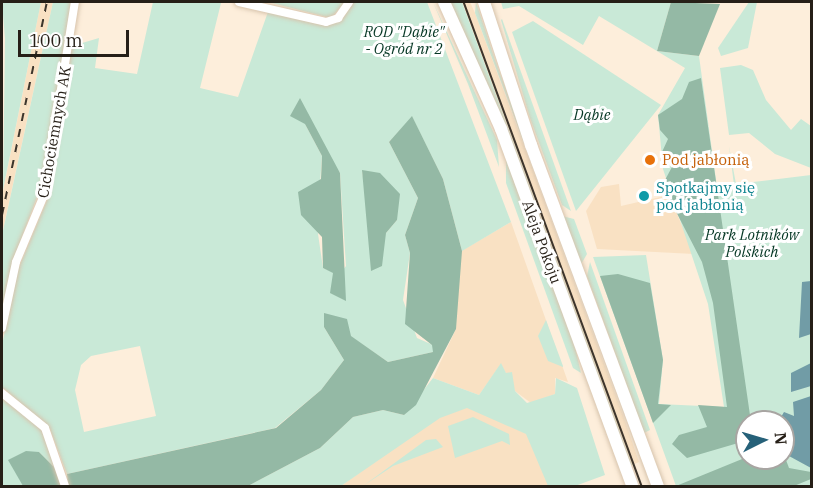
<!DOCTYPE html>
<html>
<head>
<meta charset="utf-8">
<style>
	body { margin:0 }
	#map { position:relative; width:813px; height:488px; overflow:hidden; background:#fdeedb; font-family:"IBM Plex Serif",serif }
	div>[style] { position:absolute }
	.built>* { inset:0; background:#f9e1c3 }
	.green>* { inset:0; background:#c9e9d7 }
	.forest>* { inset:0; background:#94b9a5 }
	.water>* { inset:0; background:#719ca6 }
	.roads { filter:drop-shadow(0 0 2px #d7c4ad) drop-shadow(0 0 2px #d7c4ad) }
	.minor>* { height:8px; margin:-4px; padding:0 4px; transform-origin:4px; border-radius:4px; background:#fff }
	.secondary>* { height:12px; margin:-6px; padding:0 6px; transform-origin:6px; border-radius:6px; background:#fff }
	.tram>* { height:1.5px; margin:-0.75px; padding:0 0.75px; transform-origin:0.75px; border-radius:0.75px; background:#3d352c }
	.rail>* { height:2px; margin-top:-1px; transform-origin:0; background:repeating-linear-gradient(90deg,#3d352c 0 8px,transparent 0 16px) }
	.dots>* { width:16px; height:16px; translate:-50% -50%; box-sizing:border-box; border:3px solid #fff; border-radius:50% }
	span { translate:-50% -50%; white-space:nowrap; text-align:center; line-height:1.15; -webkit-text-stroke:6px #fff; paint-order:stroke }
	.park-label { font-size:15px; color:#043623; font-style:italic }
	.street-label { font-size:15px; color:#261f17 }
	.food-label { font-size:15px; color:#c56008 }
	.left { translate:0 -50%; text-align:left }
	.culture-label { font-size:15px; color:#0d838f }
	.frame { position:absolute; inset:0; border:3px solid #261f17; pointer-events:none }
	.north { position:absolute; left:735px; top:410px; width:60px; height:60px; box-sizing:border-box; background:#fff; border:2px solid #a8a5a2; border-radius:50%; rotate:85deg; font-size:16px; font-weight:700; line-height:24px; text-align:center; color:#261f17 }
	.north::after { content:''; display:block; margin:auto; width:21px; height:27px; background:#266179; clip-path:polygon(50% 0,100% 100%,50% 72%,0 100%) }
	.scale { position:absolute; left:18px; top:30px; width:111px; height:27px; box-sizing:border-box; border:3px solid #261f17; border-top:0; padding-left:8px; font-size:18px; line-height:21px; white-space:nowrap; color:#261f17; -webkit-text-stroke:4px #fff; paint-order:stroke }
</style>
</head>
<body>
<div id="map">
	<div class="built">
		<div style="clip-path:polygon(41px 2px,53px 2px,2px 234px,2px 196px)"></div>
		<div style="clip-path:polygon(462px 2px,470px 2px,475px 13px,623px 415px,639px 462px,632px 465px)"></div>
		<div style="clip-path:polygon(619px 184px,621px 206px,669px 195px,694px 254px,597px 249px,586px 211px,601px 187px)"></div>
		<div style="clip-path:polygon(511px 222px,568px 382px,555px 378px,555px 394px,531px 403px,515px 391px,501px 364px,479px 395px,433px 378px,456px 329px,458px 253px)"></div>
		<div style="clip-path:polygon(476px 405px,527px 434px,553px 486px,341px 486px,445px 411px)"></div>
	</div>
	<div class="green">
		<div style="clip-path:polygon(2px 2px,41px 2px,3px 190px,5px 39px)"></div>
		<div style="clip-path:polygon(53px 2px,72px 2px,43px 181px,14px 258px,2px 313px,2px 235px)"></div>
		<div style="clip-path:polygon(evenodd,153px 2px,221px 3px,200px 88px,238px 97px,269px 9px,327px 26px,343px 18px,354px 2px,427px 2px,511px 222px,462px 251px,443px 179px,412px 117px,389px 142px,418px 198px,405px 235px,410px 253px,403px 300px,417px 338px,433px 345px,433px 352px,388px 362px,350px 336px,324px 327px,344px 360px,321px 390px,275px 428px,67px 474px,50px 429px,2px 387px,2px 345px,17px 272px,48px 198px,72px 46px,99px 38px,95px 68px,137px 74px,153px 2px,305px 124px,340px 173px,346px 266px,333px 283px,333px 272px,323px 268px,317px 227px,322px 156px,305px 124px,153px 2px,362px 171px,397px 220px,386px 233px,368px 207px,362px 171px,153px 2px,140px 346px,156px 416px,84px 432px,75px 390px,81px 365px,91px 356px,140px 346px)"></div>
		<div style="clip-path:polygon(268px 2px,345px 2px,331px 18px)"></div>
		<div style="clip-path:polygon(433px 2px,497px 140px,499px 167px,468px 84px)"></div>
		<div style="clip-path:polygon(450px 2px,462px 2px,632px 465px,628px 466px)"></div>
		<div style="clip-path:polygon(476px 2px,495px 60px,626px 414px,475px 13px)"></div>
		<div style="clip-path:polygon(evenodd,501px 2px,671px 2px,657px 51px,699px 56px,717px 187px,734px 185px,729px 146px,736px 184px,811px 175px,811px 486px,676px 486px,593px 257px,646px 255px,663px 360px,659px 404px,724px 407px,708px 304px,663px 169px,658px 115px,685px 68px,599px 16px,583px 45px,519px 6px,503px 9px,501px 2px,747px 422px,783px 422px,783px 458px,747px 458px,747px 422px)"></div>
		<div style="clip-path:polygon(749px 2px,757px 2px,748px 48px,721px 56px,718px 48px)"></div>
		<div style="clip-path:polygon(501px 20px,502px 19px,571px 211px,562px 205px,530px 118px)"></div>
		<div style="clip-path:polygon(533px 21px,661px 105px,576px 211px,512px 32px)"></div>
		<div style="clip-path:polygon(741px 65px,753px 70px,766px 100px,791px 130px,801px 119px,811px 126px,811px 168px,775px 154px,749px 133px,729px 135px,720px 68px)"></div>
		<div style="clip-path:polygon(506px 158px,574px 343px,581px 373px,573px 368px,506px 183px)"></div>
		<div style="clip-path:polygon(562px 216px,574px 219px,587px 254px,580px 266px)"></div>
		<div style="clip-path:polygon(590px 262px,650px 430px,644px 433px,587px 276px)"></div>
		<div style="clip-path:polygon(546px 320px,563px 366px,563px 367px,548px 361px,538px 336px)"></div>
		<div style="clip-path:polygon(501px 363px,506px 373px,512px 372px,515px 391px,527px 403px,555px 394px,556px 378px,577px 388px,605px 475px,575px 486px,548px 486px,526px 434px,467px 408px,440px 418px,341px 486px,248px 486px,320px 448px,353px 417px,383px 410px,404px 415px,433px 378px,479px 395px)"></div>
		<div style="clip-path:polygon(2px 397px,42px 429px,61px 474px,39px 452px,23px 486px,2px 486px)"></div>
		<div style="clip-path:polygon(473px 417px,509px 434px,510px 445px,502px 441px,455px 458px,448px 426px)"></div>
		<div style="clip-path:polygon(436px 439px,443px 447px,393px 466px,363px 486px,426px 440px)"></div>
	</div>
	<div class="forest">
		<div style="clip-path:polygon(671px 2px,720px 4px,699px 56px,657px 51px)"></div>
		<div style="clip-path:polygon(701px 78px,751px 422px,745px 441px,687px 458px,672px 444px,679px 435px,707px 427px,698px 405px,727px 407px,713px 303px,702px 262px,670px 200px,665px 180px,672px 167px,662px 152px,668px 139px,660px 130px,658px 115px,682px 99px,689px 82px)"></div>
		<div style="clip-path:polygon(300px 98px,340px 173px,346px 301px,330px 293px,333px 273px,323px 268px,322px 237px,301px 215px,298px 192px,321px 179px,322px 156px,305px 124px,290px 116px)"></div>
		<div style="clip-path:polygon(412px 116px,443px 179px,462px 251px,456px 329px,416px 405px,404px 415px,383px 410px,353px 417px,320px 448px,248px 486px,68px 486px,67px 474px,276px 428px,321px 390px,344px 360px,324px 327px,324px 313px,347px 319px,351px 336px,388px 362px,433px 352px,432px 345px,405px 324px,410px 253px,405px 235px,418px 198px,389px 142px)"></div>
		<div style="clip-path:polygon(362px 170px,380px 173px,400px 194px,397px 220px,386px 233px,382px 266px,371px 271px)"></div>
		<div style="clip-path:polygon(618px 274px,650px 283px,663px 360px,658px 404px,671px 405px,653px 423px,600px 276px)"></div>
		<div style="clip-path:polygon(26px 451px,39px 452px,61px 474px,63px 486px,23px 486px,8px 460px)"></div>
		<div style="clip-path:polygon(783px 452px,789px 468px,811px 472px,811px 479px,794px 486px,676px 486px,747px 457px,783px 458px)"></div>
	</div>
	<div class="water">
		<div style="clip-path:polygon(811px 281px,811px 386px,791px 392px,791px 373px,811px 363px,811px 334px,799px 338px,802px 282px)"></div>
		<div style="clip-path:polygon(811px 396px,812px 396px,811px 468px,789px 456px,783px 422px,778px 422px,784px 412px,794px 416px,793px 402px)"></div>
	</div>
	<div class="roads">
		<div class="minor">
			<div style="left:239px;top:2px;width:89px;rotate:12.9deg"></div>
			<div style="left:326px;top:22px;width:13px;rotate:-18deg"></div>
			<div style="left:338px;top:18px;width:19px;rotate:-55deg"></div>
			<div style="left:2px;top:328px;width:67px;rotate:-78deg"></div>
			<div style="left:16px;top:262px;width:73px;rotate:-67.3deg"></div>
			<div style="left:44px;top:195px;width:195px;rotate:-80.9deg"></div>
			<div style="left:2px;top:393px;width:55px;rotate:39.1deg"></div>
			<div style="left:45px;top:428px;width:61px;rotate:71deg"></div>
		</div>
		<div class="secondary">
			<div style="left:444px;top:2px;width:139px;rotate:65.8deg"></div>
			<div style="left:501px;top:129px;width:380px;rotate:69.8deg"></div>
			<div style="left:484px;top:2px;width:151px;rotate:71.8deg"></div>
			<div style="left:531px;top:145px;width:364px;rotate:69.6deg"></div>
		</div>
	</div>
	<div class="tram">
		<div style="left:464px;top:2px;width:516px;rotate:69.81deg"></div>
	</div>
	<div class="rail">
		<div style="left:2px;top:215px;width:218px;rotate:-78.1deg"></div>
	</div>
	<div class="dots">
		<div style="left:650px;top:160px;background:#e8710a"></div>
		<div style="left:644px;top:196px;background:#0f9aa8"></div>
	</div>
	<div class="park-label">
		<span style="left:404px;top:40px">ROD "Dąbie"<br>- Ogród nr 2</span>
		<span style="left:592px;top:115px">Dąbie</span>
		<span style="left:752px;top:243px">Park Lotników<br>Polskich</span>
	</div>
	<div class="street-label">
		<span style="left:54px;top:132px;rotate:-80deg">Cichociemnych AK</span>
		<span style="left:542px;top:242px;rotate:70deg">Aleja Pokoju</span>
	</div>
	<div class="food-label">
		<span class="left" style="left:662px;top:160px">Pod jabłonią</span>
	</div>
	<div class="culture-label">
		<span class="left" style="left:656px;top:196px">Spotkajmy się<br>pod jabłonią</span>
	</div>
	<div class="frame"></div>
	<div class="north">N</div>
	<div class="scale">100 m</div>
</div>
</body>
</html>
